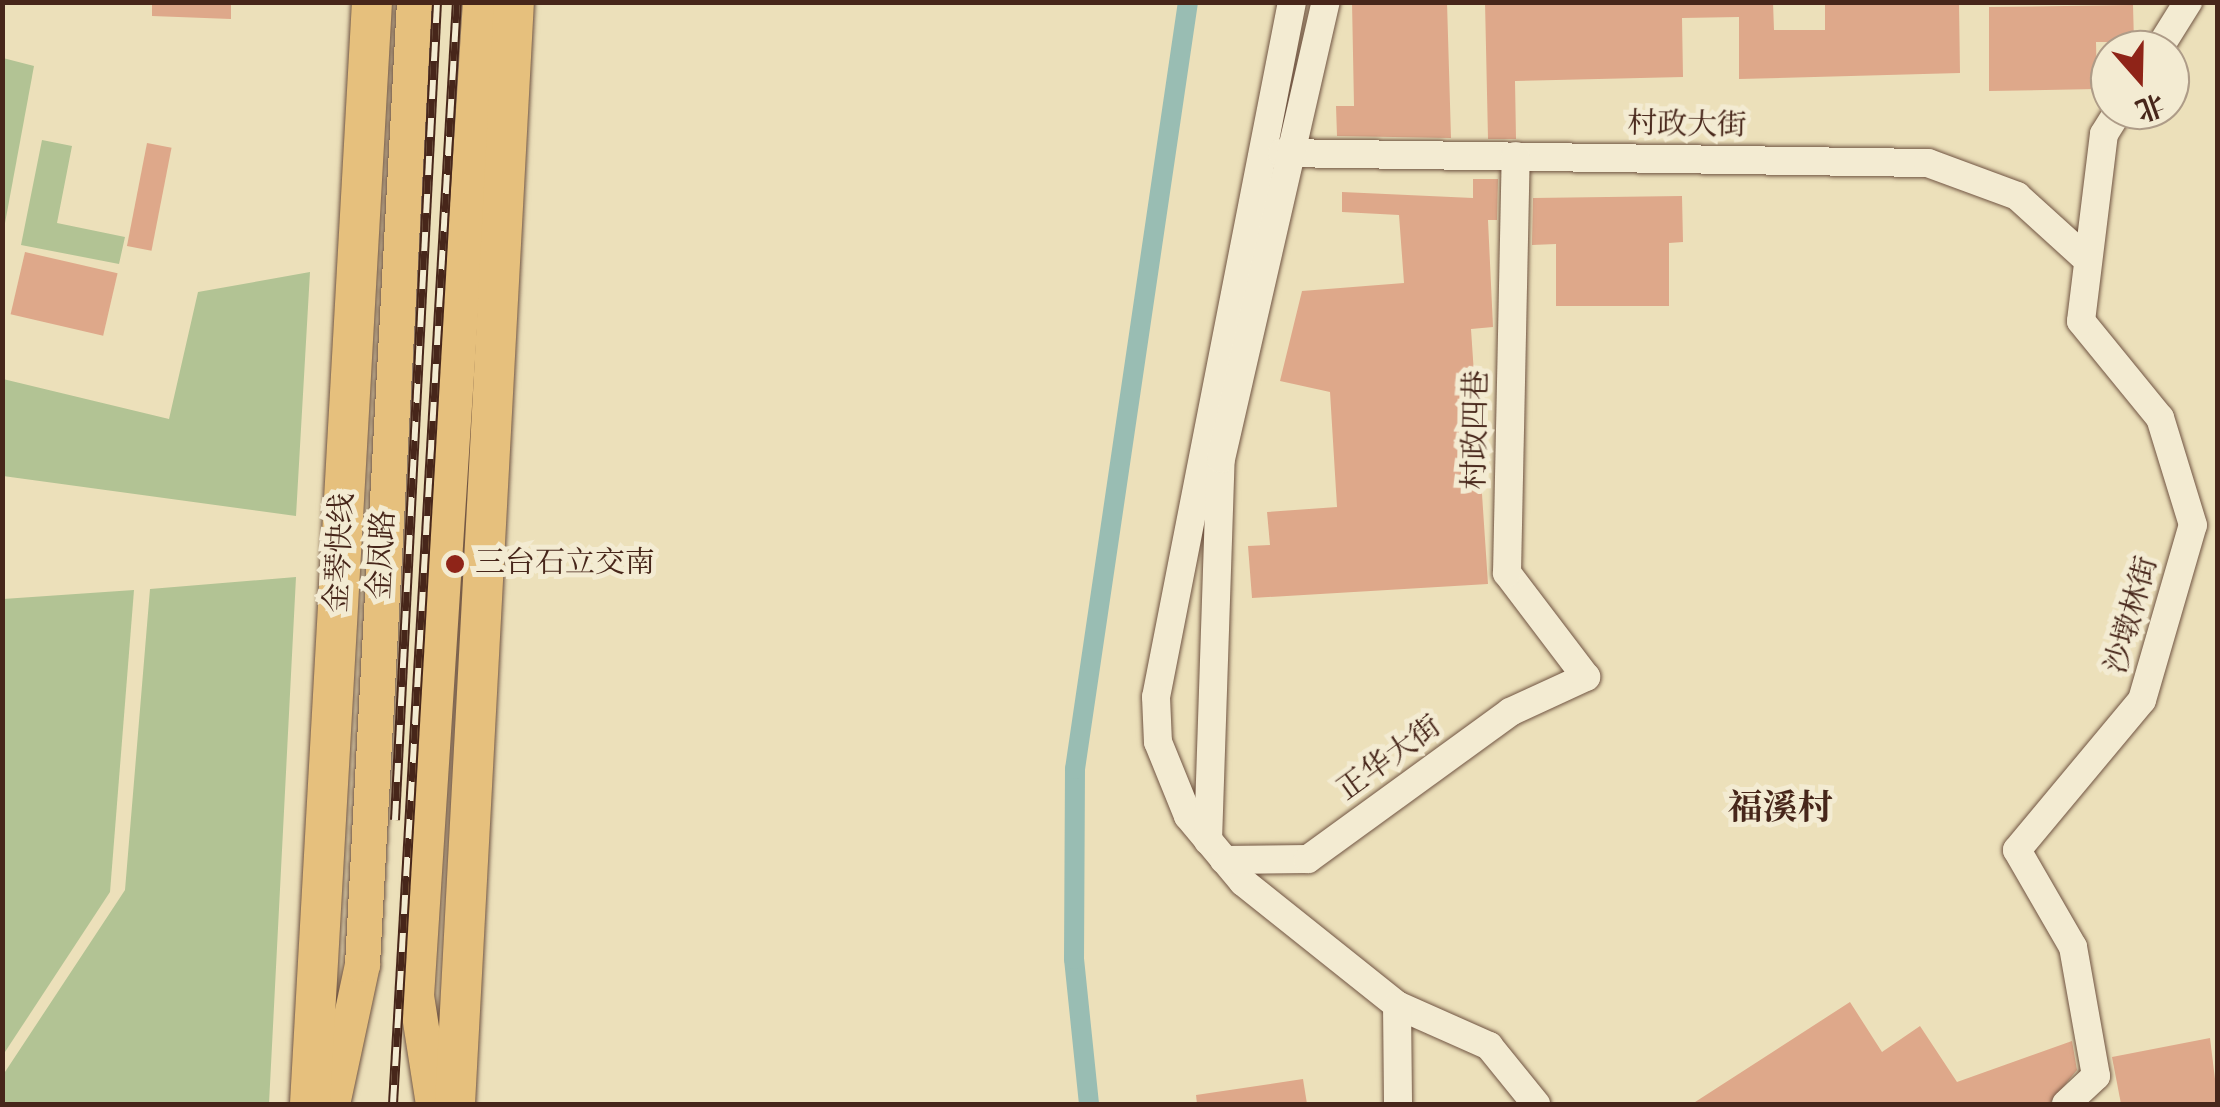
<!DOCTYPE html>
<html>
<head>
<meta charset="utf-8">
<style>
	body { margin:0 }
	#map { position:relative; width:2220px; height:1107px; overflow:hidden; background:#ece0ba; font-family:"IM FELL DW Pica","Noto Serif SC",serif }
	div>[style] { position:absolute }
	.green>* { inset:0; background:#b2c394 }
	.canal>* { height:20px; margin:-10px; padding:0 10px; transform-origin:10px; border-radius:10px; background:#99bdb3 }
	.building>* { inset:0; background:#dea88a; transform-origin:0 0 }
	.roads { filter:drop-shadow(0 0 2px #705442) drop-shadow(0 0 2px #705442) }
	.minor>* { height:28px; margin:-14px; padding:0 14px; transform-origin:14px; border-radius:14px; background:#f3ebd2 }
	.major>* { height:35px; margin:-17.5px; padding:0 17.5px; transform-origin:17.5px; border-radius:17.5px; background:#e6c07d }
	.highway>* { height:40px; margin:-20px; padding:0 20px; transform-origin:20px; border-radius:20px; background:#e6c07d }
	.rail>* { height:10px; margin-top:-5px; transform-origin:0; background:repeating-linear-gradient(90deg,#f3ebd2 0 19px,#47261a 0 38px); box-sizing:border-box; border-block:2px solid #47261a }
	.dots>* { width:28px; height:28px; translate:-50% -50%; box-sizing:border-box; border:5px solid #f3ebd2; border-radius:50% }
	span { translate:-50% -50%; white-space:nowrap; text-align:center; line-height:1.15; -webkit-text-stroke:10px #f3ebd2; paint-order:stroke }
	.street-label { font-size:30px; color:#47261a }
	.poi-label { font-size:30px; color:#47261a }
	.left { translate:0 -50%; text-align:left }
	.quarter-label { font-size:35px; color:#47261a; font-weight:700 }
	.frame { position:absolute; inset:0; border:5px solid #47261a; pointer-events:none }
	.north { position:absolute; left:2090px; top:30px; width:100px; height:100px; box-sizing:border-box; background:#f3ebd2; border:2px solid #ae9c88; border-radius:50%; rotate:160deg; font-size:28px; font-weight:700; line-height:40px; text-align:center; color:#47261a }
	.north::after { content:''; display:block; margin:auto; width:35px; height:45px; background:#8f2418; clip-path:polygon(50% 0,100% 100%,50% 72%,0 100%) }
</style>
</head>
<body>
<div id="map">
	<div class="green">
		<div style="clip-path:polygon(3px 58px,34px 66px,3px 234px,2px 58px)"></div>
		<div style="clip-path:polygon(42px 140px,72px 146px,57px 223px,125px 237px,119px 264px,21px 245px)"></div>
		<div style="clip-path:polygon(310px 272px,296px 516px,3px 476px,3px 379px,169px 419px,198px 292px)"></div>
		<div style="clip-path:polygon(296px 577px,269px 1104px,3px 1104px,3px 1075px,125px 890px,150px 589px)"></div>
		<div style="clip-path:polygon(134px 590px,110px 892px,3px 1055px,3px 599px)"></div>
	</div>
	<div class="canal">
		<div style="left:1089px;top:1104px;width:146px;rotate:-95.9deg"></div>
		<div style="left:1074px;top:959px;width:190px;rotate:-89.7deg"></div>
		<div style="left:1075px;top:769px;width:775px;rotate:-81.62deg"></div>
	</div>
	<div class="building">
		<div style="clip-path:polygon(152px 2px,231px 2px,231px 19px,152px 16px)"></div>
		<div style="clip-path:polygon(1352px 2px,1447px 2px,1451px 138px,1337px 136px,1336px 106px,1354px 106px)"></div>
		<div style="clip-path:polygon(1485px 2px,1773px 2px,1774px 30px,1825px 30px,1825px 2px,1959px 2px,1960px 73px,1739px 79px,1739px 17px,1682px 18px,1683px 77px,1515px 81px,1516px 139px,1488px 139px)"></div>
		<div style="clip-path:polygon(2133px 5px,2134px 42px,2096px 42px,2097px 89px,1989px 91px,1989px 7px)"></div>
		<div style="left:147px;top:143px;width:25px;height:105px;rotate:11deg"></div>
		<div style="clip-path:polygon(1473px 179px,1498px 179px,1497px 220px,1488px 220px,1493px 327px,1471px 329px,1488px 584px,1252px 598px,1248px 546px,1270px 545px,1267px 512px,1337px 507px,1330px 392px,1280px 381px,1302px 291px,1404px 283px,1399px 215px,1342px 212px,1342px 192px,1473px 198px)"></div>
		<div style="clip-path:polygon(1682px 196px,1683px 242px,1669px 243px,1669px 306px,1556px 306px,1556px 244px,1532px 245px,1533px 198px)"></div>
		<div style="left:25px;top:252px;width:95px;height:64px;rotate:13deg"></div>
		<div style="clip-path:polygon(1850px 1002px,1882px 1052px,1920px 1026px,1957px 1082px,2072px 1041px,2077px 1070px,2049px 1104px,1692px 1104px)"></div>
		<div style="clip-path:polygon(2210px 1038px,2218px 1104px,2121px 1104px,2112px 1057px)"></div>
		<div style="clip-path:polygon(1303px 1079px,1307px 1104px,1197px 1104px,1196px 1095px)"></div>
	</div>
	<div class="roads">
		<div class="minor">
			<div style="left:1292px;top:2px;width:708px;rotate:101.07deg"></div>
			<div style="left:1156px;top:697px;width:45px;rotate:87.5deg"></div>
			<div style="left:1158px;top:742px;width:80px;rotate:67.9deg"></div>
			<div style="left:1188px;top:816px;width:86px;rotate:50.2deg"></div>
			<div style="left:1243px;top:882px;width:197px;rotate:38.6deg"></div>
			<div style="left:1397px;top:1005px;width:101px;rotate:24deg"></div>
			<div style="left:1489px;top:1046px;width:75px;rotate:51deg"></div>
			<div style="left:2158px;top:50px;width:57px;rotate:-58deg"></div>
			<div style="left:1282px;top:153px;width:646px;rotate:0.89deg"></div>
			<div style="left:1928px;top:163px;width:95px;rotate:20.3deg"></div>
			<div style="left:2017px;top:196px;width:88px;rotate:42.2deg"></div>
			<div style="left:1208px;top:841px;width:382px;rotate:-88.1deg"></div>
			<div style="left:1221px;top:459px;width:469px;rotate:-77.1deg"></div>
			<div style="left:1224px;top:860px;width:84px;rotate:-0.7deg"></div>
			<div style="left:1308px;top:859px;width:250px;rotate:-36deg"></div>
			<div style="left:1510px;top:712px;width:84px;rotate:-24.7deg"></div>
			<div style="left:1586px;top:677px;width:131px;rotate:-127.2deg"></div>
			<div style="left:1507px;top:573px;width:417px;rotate:-88.8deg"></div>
			<div style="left:1397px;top:1005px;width:99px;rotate:89.4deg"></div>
			<div style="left:2066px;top:1104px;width:41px;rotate:-43deg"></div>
			<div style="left:2096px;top:1076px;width:131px;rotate:-100.1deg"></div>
			<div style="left:2073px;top:947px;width:112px;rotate:-120deg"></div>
			<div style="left:2017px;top:850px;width:195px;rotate:-50.2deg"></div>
			<div style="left:2142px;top:700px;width:182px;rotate:-73.8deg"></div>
			<div style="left:2193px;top:525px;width:112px;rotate:-107.1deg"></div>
			<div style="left:2160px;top:418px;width:125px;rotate:-129.2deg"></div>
			<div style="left:2081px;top:321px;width:188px;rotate:-83deg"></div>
			<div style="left:2104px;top:134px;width:28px;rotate:-58deg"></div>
		</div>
		<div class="major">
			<div style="left:332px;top:1104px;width:143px;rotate:-77.9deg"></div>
			<div style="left:362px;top:964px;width:963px;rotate:-86.91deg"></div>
			<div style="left:433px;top:1104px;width:109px;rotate:-98.9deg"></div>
			<div style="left:416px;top:996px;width:996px;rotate:-86.32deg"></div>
		</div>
		<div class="highway">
			<div style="left:310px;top:1104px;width:1104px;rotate:-86.78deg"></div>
			<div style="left:455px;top:1104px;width:1104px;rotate:-86.94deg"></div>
		</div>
	</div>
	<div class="rail">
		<div style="left:395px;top:820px;width:819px;rotate:-87.06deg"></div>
		<div style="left:393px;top:1104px;width:1104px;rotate:-86.68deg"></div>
	</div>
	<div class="dots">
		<div style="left:455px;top:564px;background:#8f2418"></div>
	</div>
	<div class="street-label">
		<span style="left:1687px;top:126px;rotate:1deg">村政大街</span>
		<span style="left:1477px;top:430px;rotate:-89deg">村政四巷</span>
		<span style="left:341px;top:553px;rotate:-87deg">金琴快线</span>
		<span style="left:383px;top:555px;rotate:-87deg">金凤路</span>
		<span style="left:2133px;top:615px;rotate:-74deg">沙墩林街</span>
		<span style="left:1390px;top:759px;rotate:-36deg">正华大街</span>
	</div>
	<div class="poi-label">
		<span class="left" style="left:475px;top:564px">三台石立交南</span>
	</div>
	<div class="quarter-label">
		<span style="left:1780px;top:809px">福溪村</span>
	</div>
	<div class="frame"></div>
	<div class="north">北</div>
</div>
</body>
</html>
